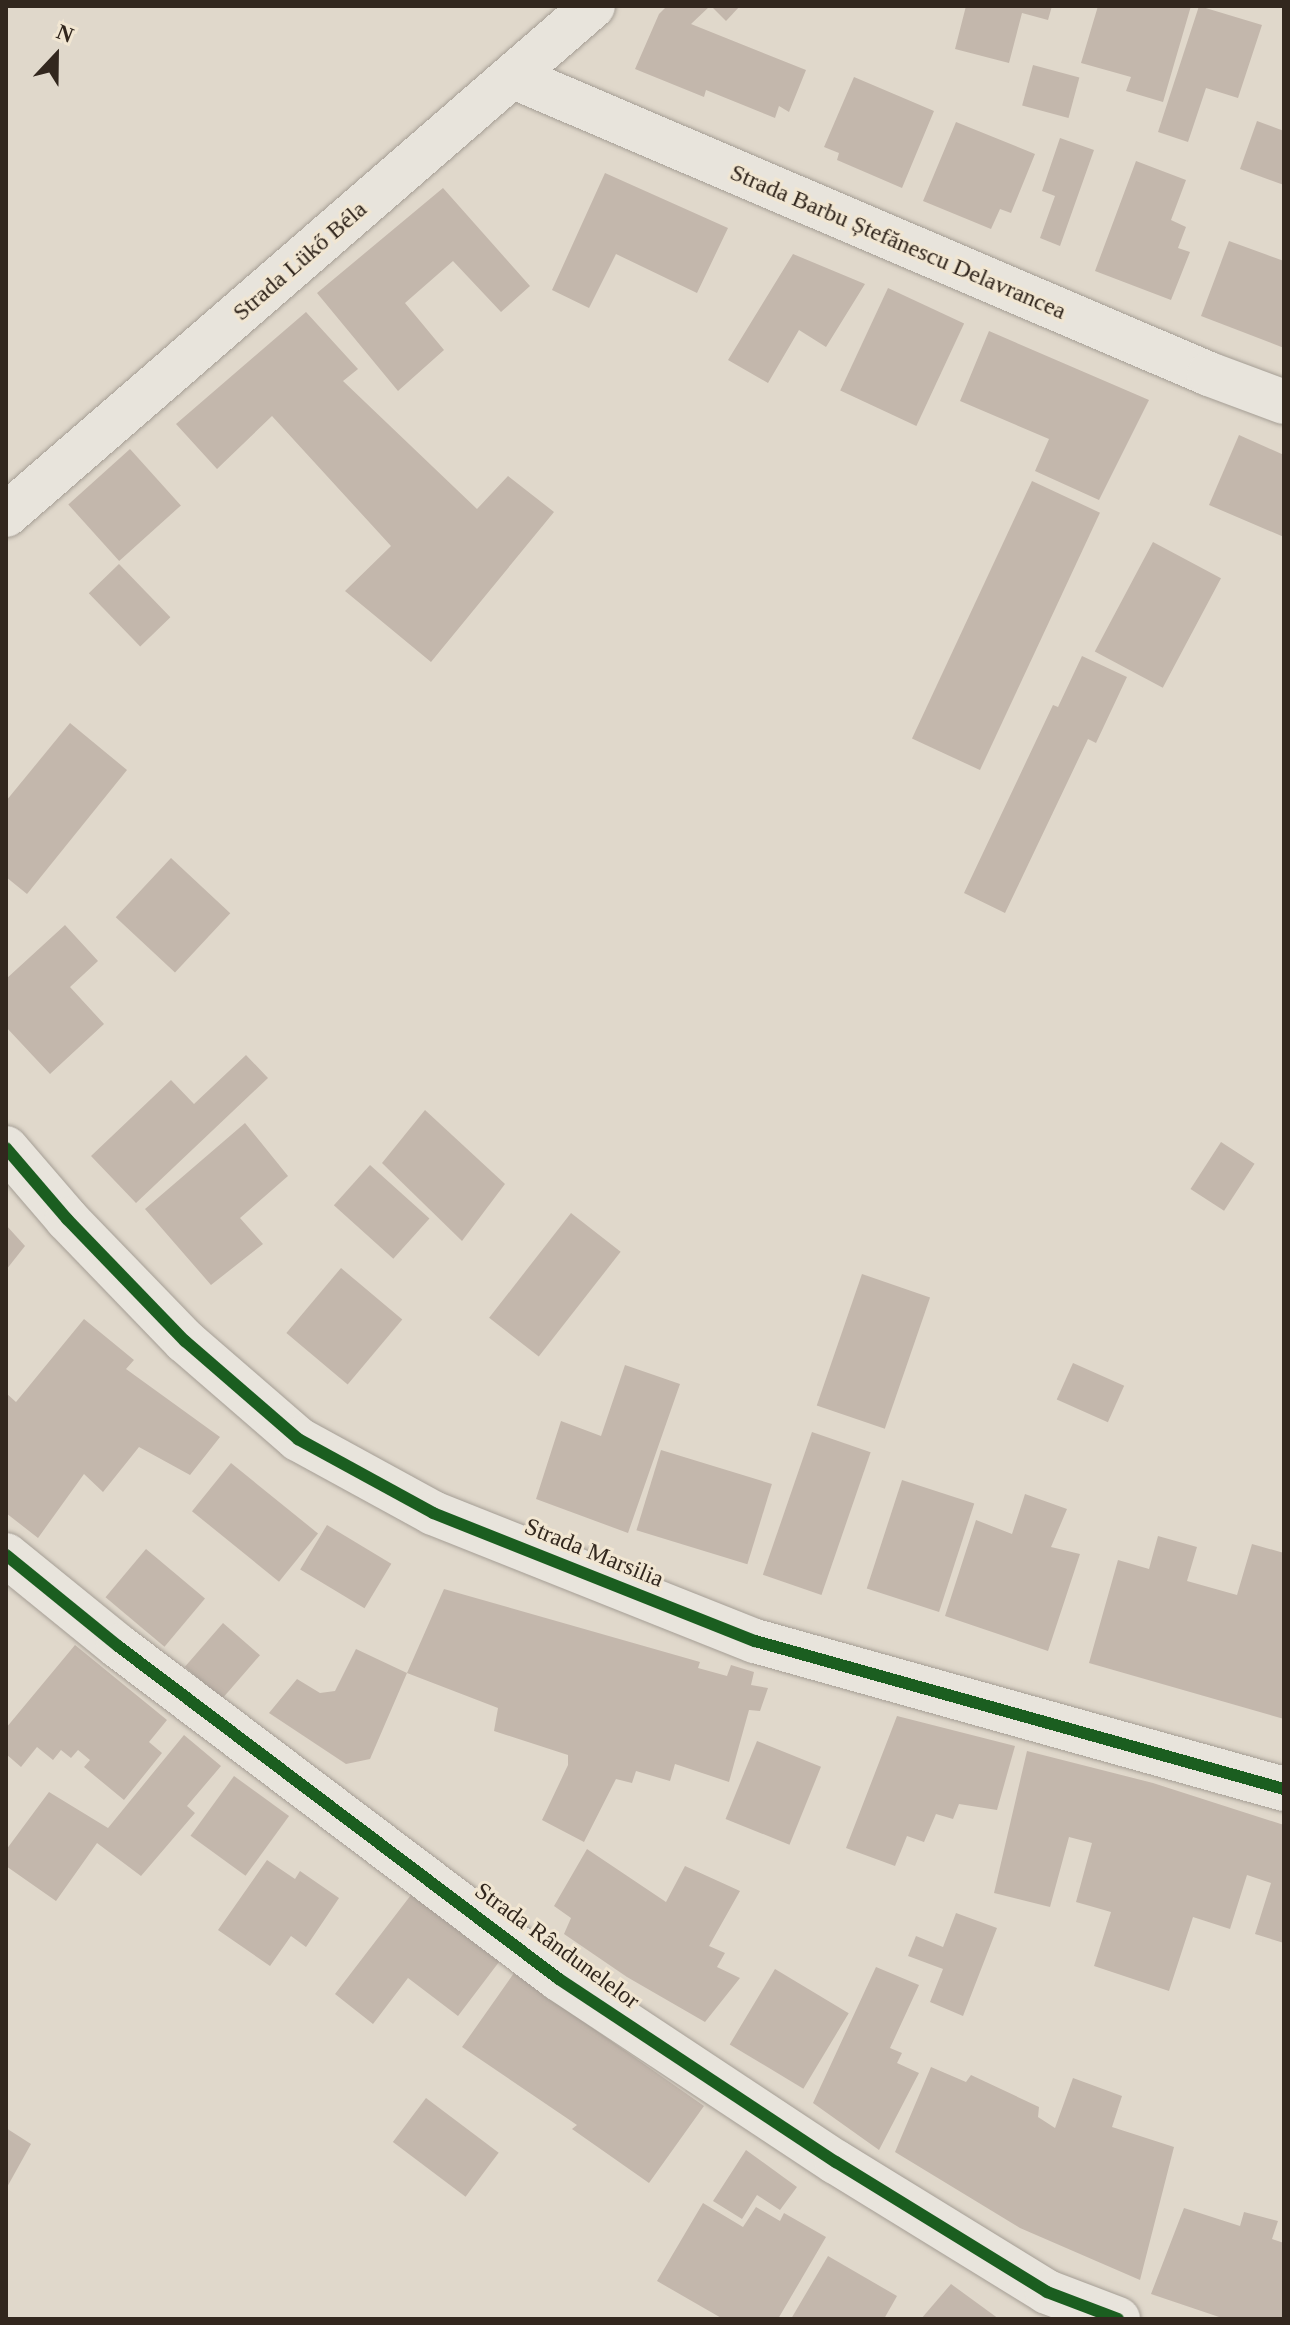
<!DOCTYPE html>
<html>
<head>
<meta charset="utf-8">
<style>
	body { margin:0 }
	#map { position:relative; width:1290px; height:2325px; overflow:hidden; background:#e0d8cb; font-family:Georgia,serif }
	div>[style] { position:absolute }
	.building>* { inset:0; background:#c3b7ac; transform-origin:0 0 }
	.roads { filter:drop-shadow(0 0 2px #a59e95) drop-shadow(0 0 2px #a59e95) }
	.street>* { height:44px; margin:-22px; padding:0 22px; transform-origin:22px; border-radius:22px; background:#e8e4dc }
	.secondary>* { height:44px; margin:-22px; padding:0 22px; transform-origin:22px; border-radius:22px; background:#e8e4dc }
	.cycleway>* { height:12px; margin:-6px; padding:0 6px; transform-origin:6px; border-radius:6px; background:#1b5e20 }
	span { translate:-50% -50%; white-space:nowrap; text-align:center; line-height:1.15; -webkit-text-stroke:6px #f1e6d2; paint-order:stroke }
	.street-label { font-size:24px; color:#32271e }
	.frame { position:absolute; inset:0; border:8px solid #32271e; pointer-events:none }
	.north { position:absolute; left:16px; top:16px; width:80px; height:80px; -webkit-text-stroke:6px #f1e6d2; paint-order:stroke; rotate:22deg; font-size:22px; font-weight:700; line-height:32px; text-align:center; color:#32271e }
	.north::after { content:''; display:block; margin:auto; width:28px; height:36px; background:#32271e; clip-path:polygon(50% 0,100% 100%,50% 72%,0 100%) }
</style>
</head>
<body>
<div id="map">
	<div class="building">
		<div style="clip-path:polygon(667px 6px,710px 6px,691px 24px,806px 70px,789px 112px,779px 106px,775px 118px,706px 90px,704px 97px,635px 69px,659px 14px)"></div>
		<div style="clip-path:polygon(711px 6px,740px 6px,726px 21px)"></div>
		<div style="clip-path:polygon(966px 6px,1052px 6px,1048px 20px,1022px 13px,1009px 63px,955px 49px)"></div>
		<div style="clip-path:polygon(1098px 6px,1191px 6px,1163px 102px,1126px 91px,1131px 77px,1081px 63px)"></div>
		<div style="clip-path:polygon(1199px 6px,1262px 25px,1238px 98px,1206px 88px,1188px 142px,1158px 132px)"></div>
		<div style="left:1033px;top:65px;width:48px;height:42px;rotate:15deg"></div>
		<div style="clip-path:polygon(854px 77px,934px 111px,902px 188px,837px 160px,839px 153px,824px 147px)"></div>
		<div style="clip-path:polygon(1257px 121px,1284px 131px,1284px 185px,1240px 169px)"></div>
		<div style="clip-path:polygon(956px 122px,1035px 154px,1011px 213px,1000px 209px,991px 229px,923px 201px)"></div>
		<div style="clip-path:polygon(1060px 138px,1094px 150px,1060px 246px,1040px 238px,1055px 196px,1042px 191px)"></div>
		<div style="clip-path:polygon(1136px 161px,1186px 180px,1171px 220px,1186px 227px,1178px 248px,1190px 252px,1171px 300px,1095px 271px)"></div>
		<div style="clip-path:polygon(605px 173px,728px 228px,697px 293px,616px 254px,589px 308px,552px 290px)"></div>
		<div style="clip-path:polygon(443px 188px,530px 286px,501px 312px,453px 261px,405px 303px,444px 350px,398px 391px,317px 293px)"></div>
		<div style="clip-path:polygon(1229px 241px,1284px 261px,1284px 348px,1201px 316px)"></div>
		<div style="clip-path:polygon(793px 254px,865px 284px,826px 347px,799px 330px,768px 383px,728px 360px)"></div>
		<div style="left:888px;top:288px;width:84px;height:113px;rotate:25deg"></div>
		<div style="clip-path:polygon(306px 312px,358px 369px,343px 381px,477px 509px,508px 476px,554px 512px,431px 662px,345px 591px,391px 546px,272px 416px,217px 469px,176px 424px)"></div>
		<div style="clip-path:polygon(989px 331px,1149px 400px,1099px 500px,1035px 471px,1049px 439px,960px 401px)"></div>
		<div style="clip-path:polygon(1239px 435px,1284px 455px,1284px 537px,1209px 505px)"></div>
		<div style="left:130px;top:449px;width:76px;height:83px;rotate:48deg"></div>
		<div style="left:1032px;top:481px;width:75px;height:284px;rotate:25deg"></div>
		<div style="left:1153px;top:542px;width:77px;height:124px;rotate:28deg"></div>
		<div style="left:119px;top:564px;width:74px;height:42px;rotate:46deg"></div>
		<div style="clip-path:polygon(1082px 656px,1127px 677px,1096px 743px,1088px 739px,1005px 913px,964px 893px,1053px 705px,1058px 707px)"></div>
		<div style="clip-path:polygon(70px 723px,127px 770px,27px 894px,6px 877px,6px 801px)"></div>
		<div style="left:171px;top:858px;width:81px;height:81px;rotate:43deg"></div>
		<div style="clip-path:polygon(65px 925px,98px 961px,70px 987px,104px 1024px,50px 1074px,6px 1027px,6px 979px)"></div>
		<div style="clip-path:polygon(246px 1055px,268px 1078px,136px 1203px,91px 1156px,171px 1080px,194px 1104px)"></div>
		<div style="clip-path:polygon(425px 1110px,505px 1184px,462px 1241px,382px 1163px)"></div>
		<div style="clip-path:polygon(245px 1123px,288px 1176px,240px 1218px,263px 1244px,211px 1285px,145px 1209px)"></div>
		<div style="left:1221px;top:1142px;width:40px;height:56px;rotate:33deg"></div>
		<div style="left:370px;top:1165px;width:80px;height:54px;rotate:42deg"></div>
		<div style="left:571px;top:1213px;width:63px;height:133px;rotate:38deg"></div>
		<div style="clip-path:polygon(6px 1225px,25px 1246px,6px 1270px)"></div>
		<div style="left:341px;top:1268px;width:80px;height:85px;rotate:40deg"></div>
		<div style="left:862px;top:1274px;width:72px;height:139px;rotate:19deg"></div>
		<div style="clip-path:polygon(84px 1319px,134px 1360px,126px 1369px,220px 1437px,190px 1475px,139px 1447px,103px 1492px,84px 1474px,38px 1538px,6px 1513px,6px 1393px,16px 1402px)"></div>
		<div style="left:1073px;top:1363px;width:56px;height:40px;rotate:24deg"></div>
		<div style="clip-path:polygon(625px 1365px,680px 1384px,628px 1533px,536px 1499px,561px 1421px,601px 1436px)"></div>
		<div style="left:812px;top:1432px;width:62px;height:151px;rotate:19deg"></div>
		<div style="left:661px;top:1450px;width:116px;height:84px;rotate:17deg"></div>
		<div style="left:231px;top:1463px;width:112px;height:62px;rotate:39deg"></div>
		<div style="left:902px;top:1480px;width:76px;height:114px;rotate:18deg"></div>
		<div style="clip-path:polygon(1025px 1494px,1067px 1509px,1051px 1547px,1080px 1554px,1048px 1651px,945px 1616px,976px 1520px,1012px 1534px)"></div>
		<div style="left:327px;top:1525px;width:75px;height:52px;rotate:31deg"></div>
		<div style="clip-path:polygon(1158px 1536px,1197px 1547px,1187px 1581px,1237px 1595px,1252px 1544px,1284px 1553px,1284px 1719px,1089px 1663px,1118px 1560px,1149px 1569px)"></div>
		<div style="left:146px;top:1549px;width:77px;height:63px;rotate:40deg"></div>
		<div style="clip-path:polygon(444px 1589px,700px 1662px,698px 1668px,727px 1676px,731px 1665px,754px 1672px,751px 1685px,768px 1688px,760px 1711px,749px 1710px,729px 1782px,675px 1764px,670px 1781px,636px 1771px,632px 1783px,616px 1779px,584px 1842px,542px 1820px,568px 1765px,568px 1755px,494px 1731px,498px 1708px,407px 1673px)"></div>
		<div style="left:223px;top:1623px;width:49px;height:58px;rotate:41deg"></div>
		<div style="clip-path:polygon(75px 1645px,167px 1720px,149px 1742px,162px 1753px,124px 1800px,84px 1767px,90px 1760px,78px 1750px,71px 1758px,61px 1750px,53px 1760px,37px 1747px,21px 1767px,6px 1754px,6px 1728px)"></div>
		<div style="clip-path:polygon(356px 1649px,407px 1673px,370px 1759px,346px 1764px,269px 1713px,297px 1679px,320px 1693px,335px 1691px)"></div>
		<div style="clip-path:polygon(897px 1716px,1015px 1746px,997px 1810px,959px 1804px,953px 1819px,936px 1814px,924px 1842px,907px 1836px,895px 1866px,846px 1848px)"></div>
		<div style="clip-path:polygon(184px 1735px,221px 1766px,187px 1806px,195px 1813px,141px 1876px,97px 1843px,56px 1901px,6px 1866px,6px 1850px,49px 1792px,108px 1828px)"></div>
		<div style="left:757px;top:1741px;width:69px;height:84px;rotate:22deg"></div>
		<div style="clip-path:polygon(1027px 1751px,1153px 1783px,1284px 1825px,1284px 1943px,1255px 1934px,1271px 1883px,1247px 1875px,1230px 1929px,1193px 1917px,1169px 1991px,1094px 1966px,1111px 1912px,1076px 1902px,1092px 1843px,1069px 1837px,1050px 1907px,994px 1893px)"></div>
		<div style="left:234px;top:1776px;width:68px;height:74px;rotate:36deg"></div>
		<div style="clip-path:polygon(587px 1849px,666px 1902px,685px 1866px,740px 1891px,709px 1946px,725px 1953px,717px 1967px,740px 1978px,705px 2022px,627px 1977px,564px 1934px,571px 1918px,554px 1906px)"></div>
		<div style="clip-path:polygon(267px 1860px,295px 1879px,300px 1871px,339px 1898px,306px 1947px,291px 1936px,270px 1966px,218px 1930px)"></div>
		<div style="clip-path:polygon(414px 1891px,502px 1958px,458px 2016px,408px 1978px,373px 2024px,335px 1994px)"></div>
		<div style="clip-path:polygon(956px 1913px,997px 1928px,963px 2016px,930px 2002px,943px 1969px,908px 1956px,916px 1936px,943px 1947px)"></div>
		<div style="clip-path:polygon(876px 1967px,919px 1985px,890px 2048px,902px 2053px,897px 2063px,919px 2073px,879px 2150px,813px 2103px)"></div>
		<div style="left:775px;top:1969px;width:86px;height:88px;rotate:31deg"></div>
		<div style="clip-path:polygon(514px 1973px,704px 2106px,649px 2183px,572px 2129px,577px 2125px,462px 2047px)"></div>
		<div style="clip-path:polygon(931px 2067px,966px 2082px,971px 2075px,1039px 2107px,1038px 2117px,1055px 2128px,1073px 2078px,1122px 2096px,1112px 2127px,1174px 2147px,1140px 2280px,1020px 2228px,895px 2152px)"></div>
		<div style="left:426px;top:2098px;width:91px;height:55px;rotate:37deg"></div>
		<div style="clip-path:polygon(6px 2128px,31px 2144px,6px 2189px)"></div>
		<div style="clip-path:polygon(746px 2150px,797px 2187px,780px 2210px,757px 2195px,742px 2219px,713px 2201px)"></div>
		<div style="clip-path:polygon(703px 2203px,743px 2227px,756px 2207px,780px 2221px,784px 2213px,826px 2237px,778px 2319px,723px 2319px,657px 2281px)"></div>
		<div style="clip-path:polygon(1184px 2208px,1240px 2226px,1244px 2212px,1278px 2221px,1272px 2239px,1284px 2243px,1284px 2319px,1225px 2319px,1151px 2294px)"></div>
		<div style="clip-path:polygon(828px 2256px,897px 2296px,884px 2319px,791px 2319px)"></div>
		<div style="clip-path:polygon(951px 2284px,999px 2319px,921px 2319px)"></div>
	</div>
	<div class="roads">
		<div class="street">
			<div style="left:514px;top:77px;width:756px;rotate:23.14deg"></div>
			<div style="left:1209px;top:374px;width:80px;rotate:20.5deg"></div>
			<div style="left:6px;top:1148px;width:94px;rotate:49.3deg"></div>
			<div style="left:67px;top:1219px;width:170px;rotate:46deg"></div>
			<div style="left:185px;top:1341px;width:150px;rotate:40.9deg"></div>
			<div style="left:298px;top:1439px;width:154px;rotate:28.7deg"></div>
			<div style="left:433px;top:1513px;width:347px;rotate:21.7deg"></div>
			<div style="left:755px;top:1641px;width:549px;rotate:15.63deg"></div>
			<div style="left:6px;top:1555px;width:144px;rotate:39.1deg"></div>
			<div style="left:118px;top:1646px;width:553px;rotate:37.06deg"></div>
			<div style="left:559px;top:1979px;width:332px;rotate:33.5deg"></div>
			<div style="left:836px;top:2162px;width:248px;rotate:31.6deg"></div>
			<div style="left:1047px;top:2292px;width:76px;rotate:20.8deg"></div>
		</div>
		<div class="secondary">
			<div style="left:6px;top:515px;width:777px;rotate:-40.93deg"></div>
		</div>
	</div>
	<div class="cycleway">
		<div style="left:6px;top:1148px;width:94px;rotate:49.3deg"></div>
		<div style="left:67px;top:1219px;width:170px;rotate:46deg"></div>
		<div style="left:185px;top:1341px;width:150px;rotate:40.9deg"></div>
		<div style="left:298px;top:1439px;width:154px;rotate:28.7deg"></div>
		<div style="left:433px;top:1513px;width:347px;rotate:21.7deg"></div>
		<div style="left:755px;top:1641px;width:549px;rotate:15.63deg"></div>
		<div style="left:6px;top:1555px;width:144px;rotate:39.1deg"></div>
		<div style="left:118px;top:1646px;width:553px;rotate:37.06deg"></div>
		<div style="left:559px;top:1979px;width:332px;rotate:33.5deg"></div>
		<div style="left:836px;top:2162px;width:248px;rotate:31.6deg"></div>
		<div style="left:1047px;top:2292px;width:76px;rotate:20.8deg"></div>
	</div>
	<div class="street-label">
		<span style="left:898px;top:242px;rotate:23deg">Strada Barbu Ștefănescu Delavrancea</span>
		<span style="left:300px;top:261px;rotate:-41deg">Strada Lükő Béla</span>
		<span style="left:594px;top:1553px;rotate:22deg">Strada Marsilia</span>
		<span style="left:557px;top:1946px;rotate:36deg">Strada Rândunelelor</span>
	</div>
	<div class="frame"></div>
	<div class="north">N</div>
</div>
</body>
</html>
